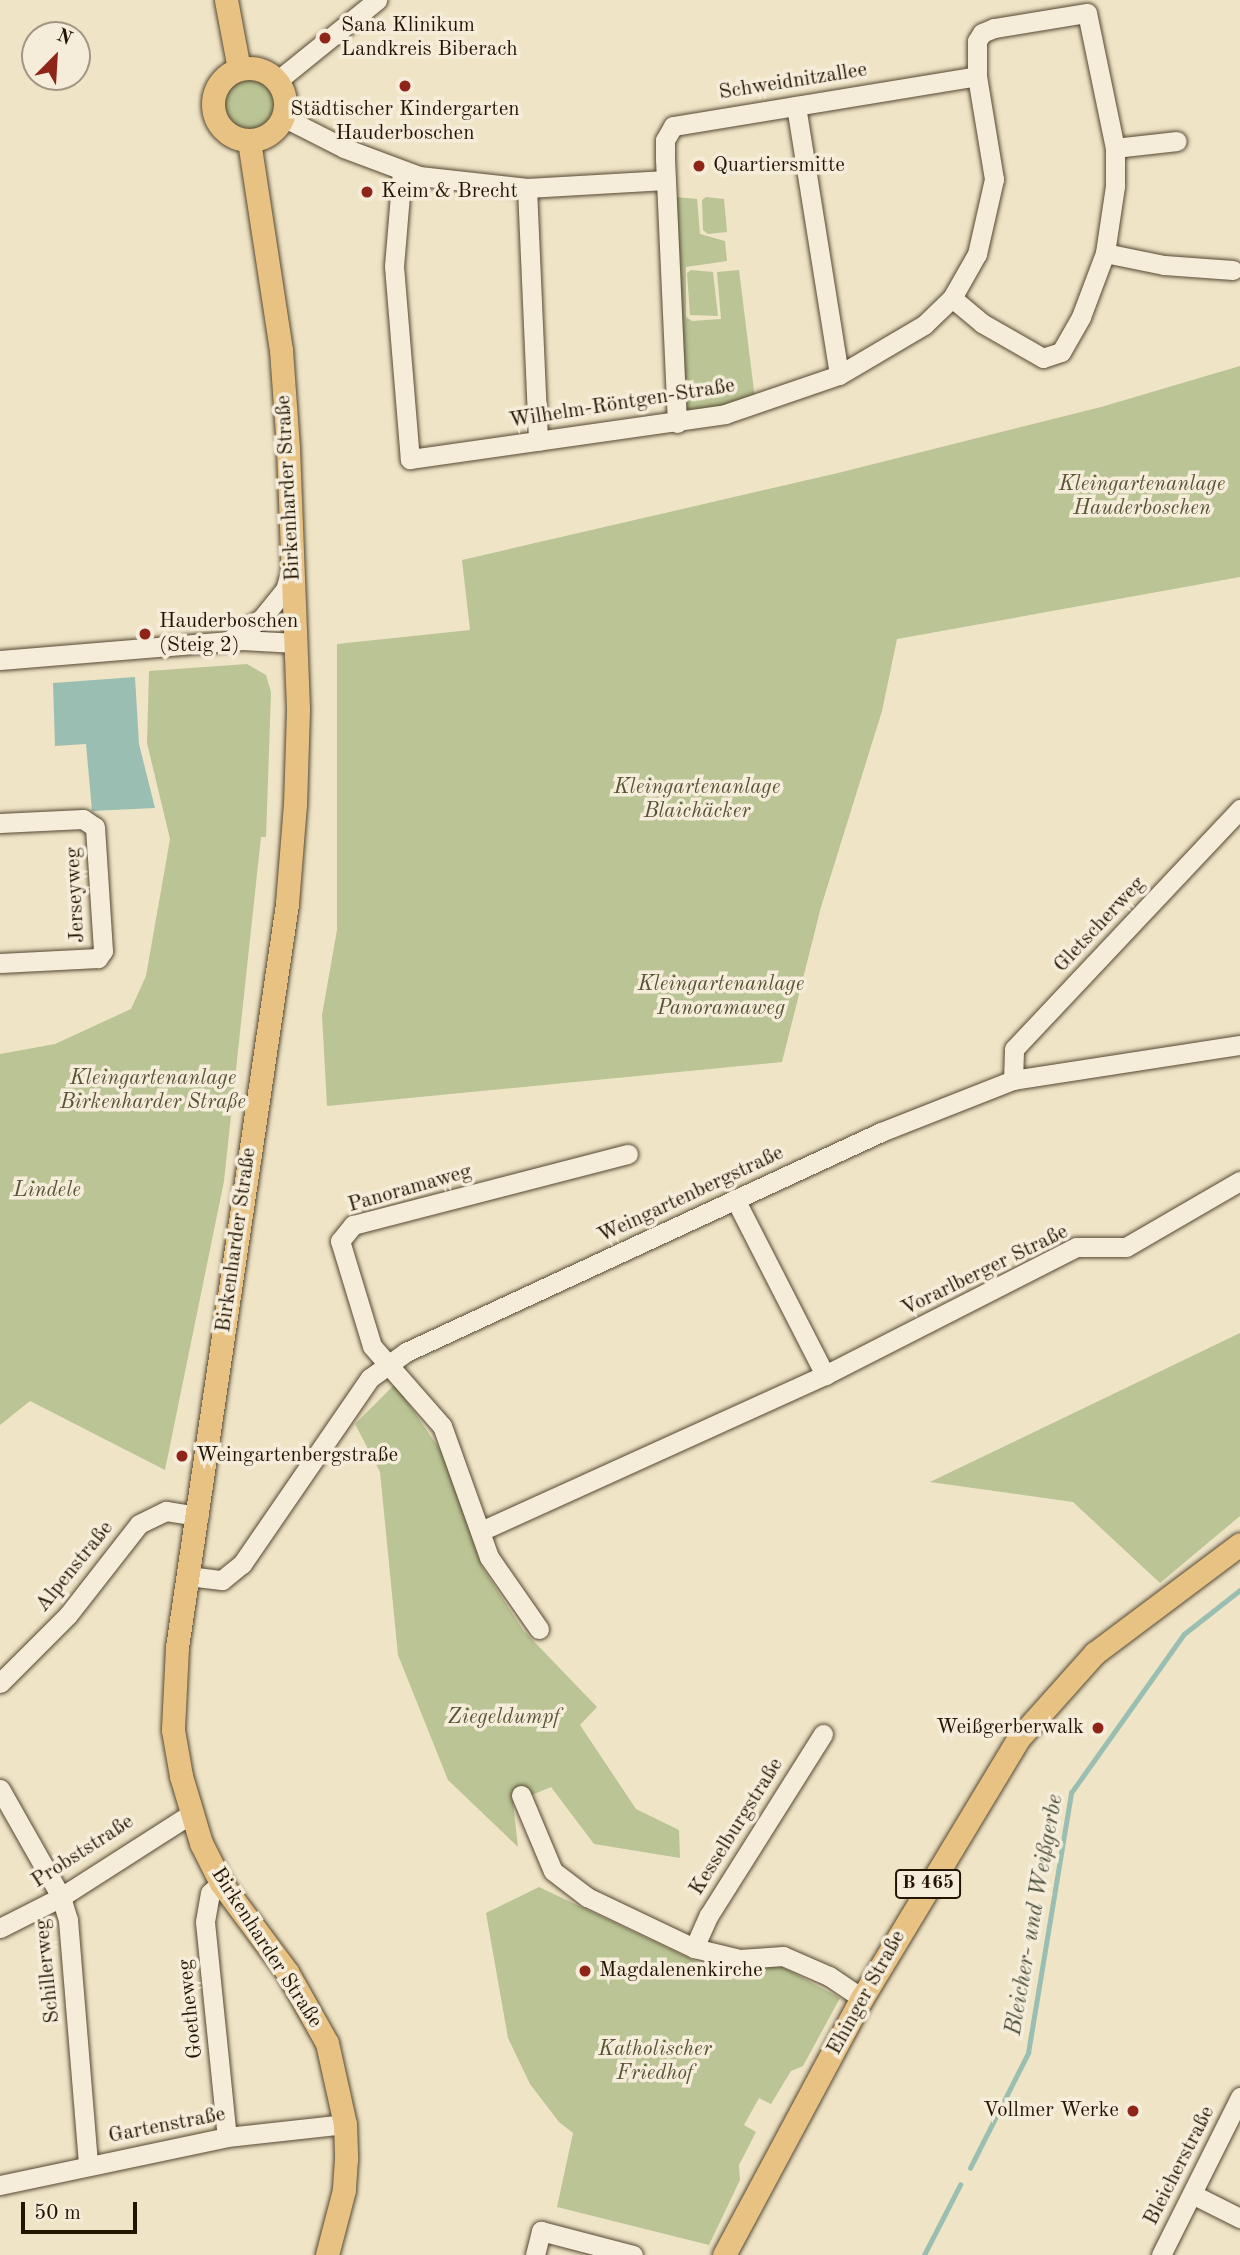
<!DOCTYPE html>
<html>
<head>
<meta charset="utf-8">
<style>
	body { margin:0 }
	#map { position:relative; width:1240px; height:2255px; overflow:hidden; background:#efe4c6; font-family:"Old Standard TT",serif }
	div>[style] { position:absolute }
	.green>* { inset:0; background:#bac494 }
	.round { border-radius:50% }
	.water>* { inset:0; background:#9abfb2 }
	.stream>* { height:4.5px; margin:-2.25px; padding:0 2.25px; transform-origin:2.25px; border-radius:2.25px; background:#9abfb2 }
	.roads { filter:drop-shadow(0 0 2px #554832) drop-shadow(0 0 2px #554832) }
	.minor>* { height:19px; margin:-9.5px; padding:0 9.5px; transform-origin:9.5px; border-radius:9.5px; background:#f5edda }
	.major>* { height:23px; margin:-11.5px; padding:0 11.5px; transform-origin:11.5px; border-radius:11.5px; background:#e8c283 }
	.major>.ring { margin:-11.5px; padding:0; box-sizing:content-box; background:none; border:23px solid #e8c283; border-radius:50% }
	.dots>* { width:19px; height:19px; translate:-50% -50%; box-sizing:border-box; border:4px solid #f5edda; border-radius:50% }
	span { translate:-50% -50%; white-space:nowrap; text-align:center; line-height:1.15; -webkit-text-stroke:7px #f5edda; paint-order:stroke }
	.shield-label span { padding:2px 5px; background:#f5edda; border:2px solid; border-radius:5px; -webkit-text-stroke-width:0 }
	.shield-label { font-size:19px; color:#221400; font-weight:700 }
	.poi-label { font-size:21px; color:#221400 }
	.left { translate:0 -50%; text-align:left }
	.right { translate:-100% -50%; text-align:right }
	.street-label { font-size:21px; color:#221400 }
	.park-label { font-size:21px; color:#575234; font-style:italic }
	.water-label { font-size:23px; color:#4c503e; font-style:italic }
	.north { position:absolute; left:21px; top:21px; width:70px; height:70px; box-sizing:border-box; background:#f5edda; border:2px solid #a19683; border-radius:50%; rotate:24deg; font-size:19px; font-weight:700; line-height:28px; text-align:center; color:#221400 }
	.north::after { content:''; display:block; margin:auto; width:24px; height:32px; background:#8f2418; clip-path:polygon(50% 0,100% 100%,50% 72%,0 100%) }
	.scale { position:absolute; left:21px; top:2202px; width:116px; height:32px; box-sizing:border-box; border:4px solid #221400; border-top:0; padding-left:9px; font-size:21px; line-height:24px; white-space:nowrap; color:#221400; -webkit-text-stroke:5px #f5edda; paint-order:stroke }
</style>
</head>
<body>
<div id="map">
	<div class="green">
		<div class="round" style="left:220px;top:78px;width:54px;height:54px"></div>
		<div style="clip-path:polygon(675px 197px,697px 199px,700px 234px,725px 241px,727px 261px,686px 267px,686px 317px,692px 321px,721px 319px,717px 272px,739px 270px,755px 399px,689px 412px,685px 408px)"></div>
		<div style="clip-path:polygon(706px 197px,724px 199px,727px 232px,708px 234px,703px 230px,702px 200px)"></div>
		<div style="clip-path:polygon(691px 270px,713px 272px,718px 316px,690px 315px,687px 273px)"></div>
		<div style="clip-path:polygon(1240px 366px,1240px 577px,897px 639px,882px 711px,821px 907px,782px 1062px,327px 1106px,322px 1015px,337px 930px,337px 644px,470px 630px,462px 560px,838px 473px,1101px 407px)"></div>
		<div style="clip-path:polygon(247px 664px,266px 675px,271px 692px,266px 837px,261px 837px,224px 1181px,165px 1470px,30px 1401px,0 1425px,0 1054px,55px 1044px,131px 1009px,146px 976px,170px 839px,147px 743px,149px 671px)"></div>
		<div style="clip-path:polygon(1240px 1333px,1240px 1516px,1160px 1583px,1073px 1502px,930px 1482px)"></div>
		<div style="clip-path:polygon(395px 1384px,445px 1457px,482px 1567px,523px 1630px,597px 1707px,580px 1725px,636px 1809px,679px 1830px,680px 1858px,594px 1844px,551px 1787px,513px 1803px,518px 1847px,448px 1780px,398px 1655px,380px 1472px,355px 1424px)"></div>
		<div style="clip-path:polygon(539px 1887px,712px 1969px,779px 1965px,840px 1998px,803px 2066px,791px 2071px,771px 2104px,759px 2098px,744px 2125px,756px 2132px,739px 2165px,740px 2180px,709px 2245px,557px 2207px,573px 2133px,559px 2122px,530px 2084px,508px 2038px,486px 1913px)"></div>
	</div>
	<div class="water">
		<div style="clip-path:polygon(135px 677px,139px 744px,155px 808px,92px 811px,86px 744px,55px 746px,53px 683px)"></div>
	</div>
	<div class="stream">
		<div style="left:970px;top:2168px;width:129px;rotate:-63.2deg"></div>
		<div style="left:1028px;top:2053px;width:264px;rotate:-80.6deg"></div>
		<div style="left:1071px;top:1793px;width:195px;rotate:-54.6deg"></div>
		<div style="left:1184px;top:1634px;width:71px;rotate:-38.2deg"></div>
		<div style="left:924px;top:2255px;width:79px;rotate:-62.8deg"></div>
	</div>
	<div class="roads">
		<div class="minor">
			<div style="left:277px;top:81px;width:129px;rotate:-39deg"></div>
			<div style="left:796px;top:106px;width:272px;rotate:80.9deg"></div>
			<div style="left:283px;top:117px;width:68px;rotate:26.9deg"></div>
			<div style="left:344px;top:148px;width:80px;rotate:20.5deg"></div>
			<div style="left:419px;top:176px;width:109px;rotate:6.3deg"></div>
			<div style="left:527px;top:188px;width:139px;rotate:-3.3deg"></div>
			<div style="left:1115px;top:148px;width:62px;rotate:-6.4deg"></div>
			<div style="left:402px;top:171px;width:95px;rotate:94.8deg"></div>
			<div style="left:394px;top:266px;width:194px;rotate:85.3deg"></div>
			<div style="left:410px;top:459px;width:318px;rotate:-8.1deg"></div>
			<div style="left:725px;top:414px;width:120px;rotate:-18.9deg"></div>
			<div style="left:839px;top:375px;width:99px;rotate:-30.5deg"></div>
			<div style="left:924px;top:325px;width:39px;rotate:-44deg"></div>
			<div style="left:952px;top:298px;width:51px;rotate:-60.4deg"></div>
			<div style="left:977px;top:254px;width:77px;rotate:-77.2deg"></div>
			<div style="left:994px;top:179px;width:104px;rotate:-99.4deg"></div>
			<div style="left:977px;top:76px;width:35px;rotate:-90deg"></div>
			<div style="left:977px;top:41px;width:9px;rotate:-58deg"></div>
			<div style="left:982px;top:33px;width:13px;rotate:-23deg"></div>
			<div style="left:994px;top:28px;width:94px;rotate:-9.2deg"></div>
			<div style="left:1087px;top:13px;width:138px;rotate:78.3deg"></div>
			<div style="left:1115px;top:148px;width:38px;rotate:90deg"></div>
			<div style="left:1115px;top:186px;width:68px;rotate:98.5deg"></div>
			<div style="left:1105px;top:253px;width:68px;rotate:110.6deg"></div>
			<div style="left:1081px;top:317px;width:40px;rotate:119.7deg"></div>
			<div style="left:1061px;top:352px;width:19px;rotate:162deg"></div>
			<div style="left:1043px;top:358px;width:70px;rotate:-150.2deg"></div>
			<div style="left:982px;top:323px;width:39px;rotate:-140deg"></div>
			<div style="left:527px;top:188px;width:253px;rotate:87.5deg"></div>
			<div style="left:1105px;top:253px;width:60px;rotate:11.5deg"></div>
			<div style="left:1164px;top:265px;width:69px;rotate:4.1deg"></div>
			<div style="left:677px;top:423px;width:264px;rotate:-92.6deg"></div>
			<div style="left:665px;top:159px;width:19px;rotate:-90deg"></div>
			<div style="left:665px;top:140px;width:16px;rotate:-60deg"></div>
			<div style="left:673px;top:126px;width:308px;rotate:-9.3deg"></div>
			<div style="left:228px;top:641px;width:41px;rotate:-34.1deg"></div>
			<div style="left:262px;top:618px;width:36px;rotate:-51deg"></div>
			<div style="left:285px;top:590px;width:22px;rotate:-74deg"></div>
			<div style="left:0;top:660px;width:243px;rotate:-4.7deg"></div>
			<div style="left:242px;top:640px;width:54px;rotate:3.2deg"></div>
			<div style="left:0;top:823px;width:83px;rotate:-2.8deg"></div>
			<div style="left:83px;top:819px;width:14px;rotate:34deg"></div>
			<div style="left:95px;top:827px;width:124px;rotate:86.3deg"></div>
			<div style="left:103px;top:951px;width:9px;rotate:126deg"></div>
			<div style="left:98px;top:958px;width:98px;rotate:177.1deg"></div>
			<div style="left:1013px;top:1080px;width:31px;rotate:-88deg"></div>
			<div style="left:1014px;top:1049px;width:330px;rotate:-46.7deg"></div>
			<div style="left:735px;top:1199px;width:198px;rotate:62.9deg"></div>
			<div style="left:481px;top:1531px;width:378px;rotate:-24.4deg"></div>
			<div style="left:825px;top:1375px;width:282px;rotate:-27deg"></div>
			<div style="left:1076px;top:1247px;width:50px"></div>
			<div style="left:1126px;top:1247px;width:132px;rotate:-30.1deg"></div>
			<div style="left:188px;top:1576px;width:34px;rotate:7deg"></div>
			<div style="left:222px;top:1580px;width:26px;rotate:-39deg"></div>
			<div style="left:242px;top:1564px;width:226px;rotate:-55.5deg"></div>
			<div style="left:370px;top:1378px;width:44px;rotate:-35.8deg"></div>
			<div style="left:406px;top:1352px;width:523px;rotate:-24.85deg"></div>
			<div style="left:881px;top:1132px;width:142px;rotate:-21.5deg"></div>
			<div style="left:1013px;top:1080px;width:230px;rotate:-8.8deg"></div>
			<div style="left:539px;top:1629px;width:88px;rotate:-124.8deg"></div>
			<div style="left:489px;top:1557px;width:139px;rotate:-109.7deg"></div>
			<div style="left:442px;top:1426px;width:106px;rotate:-131.2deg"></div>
			<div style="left:372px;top:1346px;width:110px;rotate:-106.9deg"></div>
			<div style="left:340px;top:1241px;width:21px;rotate:-51deg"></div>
			<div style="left:353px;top:1225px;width:284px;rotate:-14.5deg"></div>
			<div style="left:0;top:1683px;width:96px;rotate:-45deg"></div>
			<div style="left:68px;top:1615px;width:115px;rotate:-52deg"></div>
			<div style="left:139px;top:1524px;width:30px;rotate:-26deg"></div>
			<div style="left:166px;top:1511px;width:33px;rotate:9deg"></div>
			<div style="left:0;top:1789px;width:124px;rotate:60.5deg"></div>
			<div style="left:61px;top:1897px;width:24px;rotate:73deg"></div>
			<div style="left:68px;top:1920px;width:245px;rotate:85.3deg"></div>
			<div style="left:521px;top:1795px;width:82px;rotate:67.2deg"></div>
			<div style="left:553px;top:1871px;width:43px;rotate:37.4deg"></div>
			<div style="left:587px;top:1897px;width:119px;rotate:25.5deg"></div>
			<div style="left:694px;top:1948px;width:47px;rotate:13.4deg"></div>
			<div style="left:740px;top:1959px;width:43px;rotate:-4deg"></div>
			<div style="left:783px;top:1956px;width:50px;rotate:23.5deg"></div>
			<div style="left:829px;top:1976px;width:40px;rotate:34deg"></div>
			<div style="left:221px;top:1883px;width:15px;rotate:138deg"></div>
			<div style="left:210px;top:1893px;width:29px;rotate:100deg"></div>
			<div style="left:205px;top:1922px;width:216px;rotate:84.2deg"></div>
			<div style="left:0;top:1928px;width:68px;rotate:-26.9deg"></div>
			<div style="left:61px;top:1897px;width:154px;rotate:-32.6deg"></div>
			<div style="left:694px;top:1948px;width:36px;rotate:-66deg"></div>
			<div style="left:709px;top:1915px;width:214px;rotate:-57.8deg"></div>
			<div style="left:0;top:2185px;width:232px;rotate:-11.9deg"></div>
			<div style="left:227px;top:2137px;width:119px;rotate:-6.3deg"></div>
			<div style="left:1192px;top:2194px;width:54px;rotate:26.6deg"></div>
			<div style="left:535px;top:2255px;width:25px;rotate:-76deg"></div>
			<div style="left:541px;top:2231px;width:95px;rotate:14.6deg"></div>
			<div style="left:1161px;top:2255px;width:177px;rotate:-63.4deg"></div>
		</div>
		<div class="major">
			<div style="left:226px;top:0;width:70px;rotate:79.3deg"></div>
			<div class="ring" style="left:213px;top:68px;width:49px;height:49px"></div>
			<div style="left:249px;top:141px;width:211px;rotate:81.3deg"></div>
			<div style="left:281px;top:350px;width:98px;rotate:85.9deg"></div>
			<div style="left:288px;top:448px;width:262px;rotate:87.8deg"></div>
			<div style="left:298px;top:710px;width:94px;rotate:91.8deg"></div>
			<div style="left:295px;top:804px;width:100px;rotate:94.6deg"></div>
			<div style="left:287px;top:904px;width:751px;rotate:98.42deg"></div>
			<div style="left:177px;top:1647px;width:83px;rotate:92.8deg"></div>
			<div style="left:173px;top:1730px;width:47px;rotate:80.1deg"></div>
			<div style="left:181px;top:1776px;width:70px;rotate:73.4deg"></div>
			<div style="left:201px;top:1843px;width:45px;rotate:63.4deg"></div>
			<div style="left:221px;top:1883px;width:111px;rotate:53.4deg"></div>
			<div style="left:287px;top:1972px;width:81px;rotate:60.6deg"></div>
			<div style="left:327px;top:2043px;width:83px;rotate:77.5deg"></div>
			<div style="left:345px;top:2124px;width:35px;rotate:88deg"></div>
			<div style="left:346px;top:2159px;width:31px;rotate:94deg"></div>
			<div style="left:344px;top:2190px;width:67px;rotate:104.7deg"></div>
			<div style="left:724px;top:2255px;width:292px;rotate:-61.8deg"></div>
			<div style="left:862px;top:1998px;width:302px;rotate:-58.9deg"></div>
			<div style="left:1018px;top:1739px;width:115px;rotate:-48.2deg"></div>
			<div style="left:1095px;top:1653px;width:181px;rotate:-36.9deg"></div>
		</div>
	</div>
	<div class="dots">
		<div style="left:325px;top:38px;background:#8f2418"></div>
		<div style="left:405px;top:86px;background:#8f2418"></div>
		<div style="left:699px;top:166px;background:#8f2418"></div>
		<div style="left:367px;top:192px;background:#8f2418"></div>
		<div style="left:145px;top:634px;background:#8f2418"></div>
		<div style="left:182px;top:1456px;background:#8f2418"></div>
		<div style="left:1098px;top:1728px;background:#8f2418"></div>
		<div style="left:585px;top:1971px;background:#8f2418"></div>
		<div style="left:1133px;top:2111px;background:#8f2418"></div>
	</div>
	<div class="shield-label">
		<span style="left:928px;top:1884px">B 465</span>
	</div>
	<div class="poi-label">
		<span class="left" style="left:341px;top:38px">Sana Klinikum<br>Landkreis Biberach</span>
		<span style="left:405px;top:122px">Städtischer Kindergarten<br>Hauderboschen</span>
		<span class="left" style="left:713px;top:166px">Quartiersmitte</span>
		<span class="left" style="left:381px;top:192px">Keim &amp; Brecht</span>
		<span class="left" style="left:159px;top:634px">Hauderboschen<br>(Steig 2)</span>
		<span class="left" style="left:196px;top:1456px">Weingartenbergstraße</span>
		<span class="right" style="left:1084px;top:1728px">Weißgerberwalk</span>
		<span class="left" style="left:599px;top:1971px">Magdalenenkirche</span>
		<span class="right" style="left:1119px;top:2111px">Vollmer Werke</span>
	</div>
	<div class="street-label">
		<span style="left:793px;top:82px;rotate:-9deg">Schweidnitzallee</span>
		<span style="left:622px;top:404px;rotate:-9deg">Wilhelm-Röntgen-Straße</span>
		<span style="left:289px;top:488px;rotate:-93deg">Birkenharder Straße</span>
		<span style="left:76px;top:895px;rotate:-93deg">Jerseyweg</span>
		<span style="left:1100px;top:925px;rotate:-47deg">Gletscherweg</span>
		<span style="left:410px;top:1189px;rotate:-16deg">Panoramaweg</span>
		<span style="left:691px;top:1195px;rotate:-25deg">Weingartenbergstraße</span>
		<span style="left:237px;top:1240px;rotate:-82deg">Birkenharder Straße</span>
		<span style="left:985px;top:1271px;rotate:-26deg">Vorarlberger Straße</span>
		<span style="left:75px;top:1567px;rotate:-51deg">Alpenstraße</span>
		<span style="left:737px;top:1827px;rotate:-58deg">Kesselburgstraße</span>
		<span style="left:83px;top:1852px;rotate:-33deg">Probststraße</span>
		<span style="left:266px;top:1948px;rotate:57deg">Birkenharder Straße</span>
		<span style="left:48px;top:1971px;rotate:-96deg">Schillerweg</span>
		<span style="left:867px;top:1993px;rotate:-61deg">Ehinger Straße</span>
		<span style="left:191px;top:2009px;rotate:-96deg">Goetheweg</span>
		<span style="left:167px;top:2126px;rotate:-11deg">Gartenstraße</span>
		<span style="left:1180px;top:2166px;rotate:-63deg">Bleicherstraße</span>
	</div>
	<div class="park-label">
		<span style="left:1142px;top:497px">Kleingartenanlage<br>Hauderboschen</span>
		<span style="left:697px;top:800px">Kleingartenanlage<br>Blaichäcker</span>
		<span style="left:721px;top:997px">Kleingartenanlage<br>Panoramaweg</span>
		<span style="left:153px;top:1091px">Kleingartenanlage<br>Birkenharder Straße</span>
		<span style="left:47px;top:1191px">Lindele</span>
		<span style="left:504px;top:1718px">Ziegeldumpf</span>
		<span style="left:655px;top:2062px">Katholischer<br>Friedhof</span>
	</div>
	<div class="water-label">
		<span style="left:1035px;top:1915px;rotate:-80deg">Bleicher- und Weißgerbe</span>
	</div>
	<div class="north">N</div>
	<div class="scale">50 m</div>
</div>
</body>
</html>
